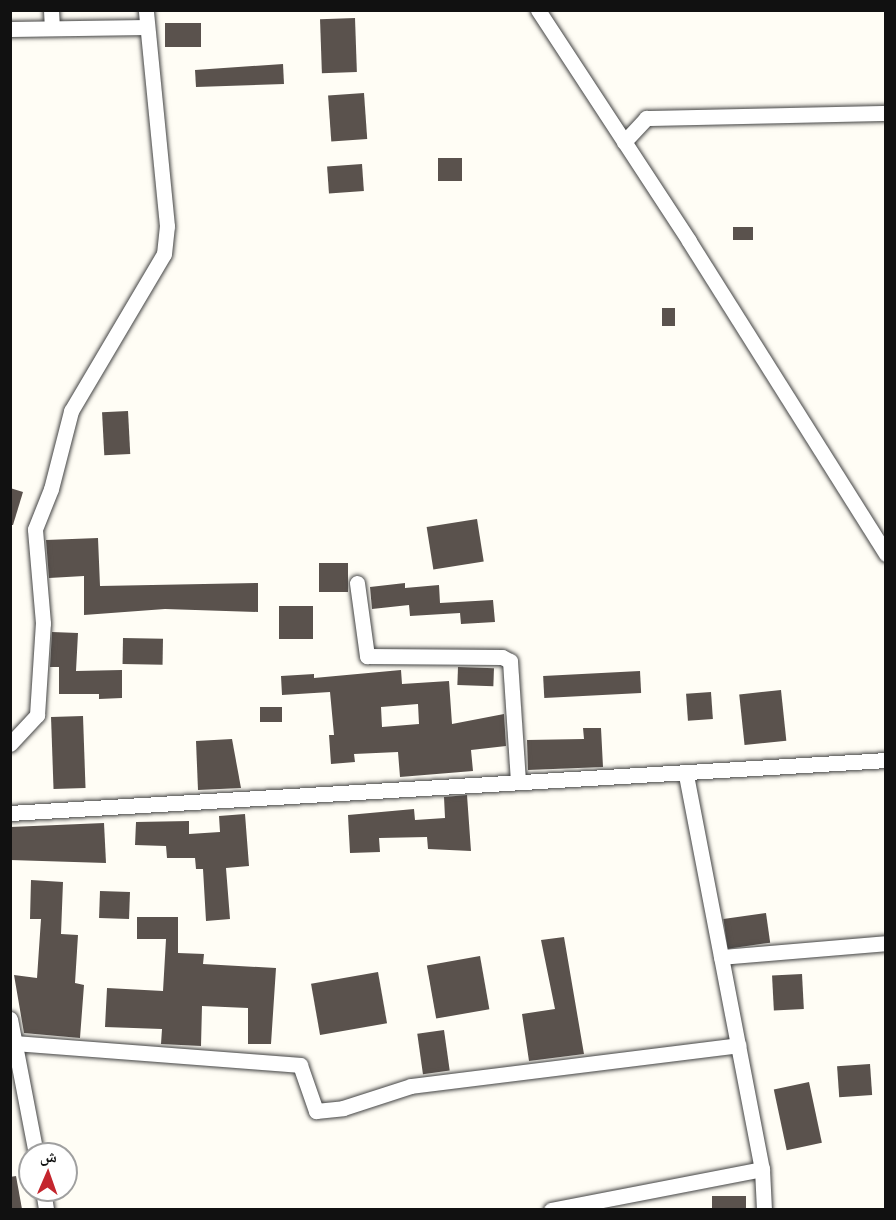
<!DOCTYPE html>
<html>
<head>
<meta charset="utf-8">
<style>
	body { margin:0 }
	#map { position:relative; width:896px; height:1220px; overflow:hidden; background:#fffdf5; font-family:"PT Serif","Noto Naskh Arabic",serif }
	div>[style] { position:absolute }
	.building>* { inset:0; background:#5a524d; transform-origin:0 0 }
	.roads { filter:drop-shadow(0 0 2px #444) drop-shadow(0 0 2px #444) }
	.minor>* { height:15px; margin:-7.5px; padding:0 7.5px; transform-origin:7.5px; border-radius:7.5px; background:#fff }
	span { translate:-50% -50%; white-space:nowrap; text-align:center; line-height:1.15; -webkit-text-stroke:6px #fff; paint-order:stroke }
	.frame { position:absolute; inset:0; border:12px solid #111; pointer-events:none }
	.north { position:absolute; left:18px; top:1142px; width:60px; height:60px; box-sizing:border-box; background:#fff; border:2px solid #a0a0a0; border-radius:50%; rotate:2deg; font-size:16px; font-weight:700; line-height:24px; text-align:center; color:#111 }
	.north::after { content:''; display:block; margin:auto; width:21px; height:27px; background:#c4262e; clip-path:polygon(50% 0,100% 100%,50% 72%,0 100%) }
</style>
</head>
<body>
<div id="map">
	<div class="building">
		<div style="left:355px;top:18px;width:54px;height:35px;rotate:88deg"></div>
		<div style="left:201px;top:23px;width:24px;height:36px;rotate:90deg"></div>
		<div style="clip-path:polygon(283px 64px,284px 84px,196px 87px,195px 70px)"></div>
		<div style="left:364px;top:93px;width:46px;height:36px;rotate:86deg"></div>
		<div style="left:438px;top:158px;width:24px;height:23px"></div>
		<div style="left:362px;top:164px;width:27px;height:35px;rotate:86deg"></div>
		<div style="left:733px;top:227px;width:20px;height:13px"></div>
		<div style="left:662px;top:308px;width:13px;height:18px"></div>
		<div style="left:128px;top:411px;width:43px;height:26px;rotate:87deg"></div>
		<div style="clip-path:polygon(10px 488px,23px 492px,13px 525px,10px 525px)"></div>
		<div style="left:477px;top:519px;width:43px;height:51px;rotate:81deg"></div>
		<div style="clip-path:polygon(98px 538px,100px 586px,258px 583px,258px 612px,165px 609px,84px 615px,84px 576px,49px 578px,46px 540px)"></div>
		<div style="left:348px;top:563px;width:29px;height:29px;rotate:90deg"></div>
		<div style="clip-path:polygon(405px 583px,405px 588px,439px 585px,440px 603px,493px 600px,495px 622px,461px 624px,460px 613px,410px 616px,409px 605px,372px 609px,370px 587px)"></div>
		<div style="left:279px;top:606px;width:34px;height:33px"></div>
		<div style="clip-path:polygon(52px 632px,78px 633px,76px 671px,122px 670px,122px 698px,99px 699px,99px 694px,59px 694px,59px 667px,50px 667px)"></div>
		<div style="left:123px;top:638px;width:40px;height:26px;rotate:1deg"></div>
		<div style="left:458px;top:667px;width:36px;height:18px;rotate:2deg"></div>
		<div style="clip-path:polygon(evenodd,401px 670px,402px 684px,449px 681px,452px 724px,504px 714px,506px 746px,471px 750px,473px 771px,400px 777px,398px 752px,354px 754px,355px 762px,331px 764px,329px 735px,334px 735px,330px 692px,282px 695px,281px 676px,314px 674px,314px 678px,401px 670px,418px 704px,419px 724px,382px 727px,381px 707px,418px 704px)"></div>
		<div style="left:640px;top:671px;width:22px;height:97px;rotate:87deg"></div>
		<div style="left:781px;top:690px;width:51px;height:42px;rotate:84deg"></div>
		<div style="left:711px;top:692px;width:27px;height:25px;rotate:86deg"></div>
		<div style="left:282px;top:707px;width:15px;height:22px;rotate:90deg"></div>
		<div style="left:83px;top:716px;width:72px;height:32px;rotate:88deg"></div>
		<div style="clip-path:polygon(583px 728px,601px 728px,603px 767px,528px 770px,527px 740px,584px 739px)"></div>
		<div style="clip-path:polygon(232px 739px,241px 788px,198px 790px,196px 741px)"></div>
		<div style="clip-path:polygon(467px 795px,471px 851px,428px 849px,427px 837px,379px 838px,380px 852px,350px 853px,348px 815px,414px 809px,415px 820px,445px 818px,444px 797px)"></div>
		<div style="clip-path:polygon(245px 814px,249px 866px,226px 868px,230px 919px,206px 921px,203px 869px,196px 869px,195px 858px,167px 858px,166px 846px,135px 845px,136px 822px,189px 821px,189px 834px,220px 832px,219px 816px)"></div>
		<div style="clip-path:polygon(104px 823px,106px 863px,10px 860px,10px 827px)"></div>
		<div style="clip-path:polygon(31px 880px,63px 882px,61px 934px,78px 935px,75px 983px,84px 985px,80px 1038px,24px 1033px,14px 975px,37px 978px,41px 919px,30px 919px)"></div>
		<div style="left:100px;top:891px;width:30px;height:27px;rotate:2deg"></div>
		<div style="left:766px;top:913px;width:30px;height:43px;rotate:82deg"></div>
		<div style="clip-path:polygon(137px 917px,178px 917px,178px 953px,204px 954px,203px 964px,276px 968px,271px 1044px,248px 1044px,248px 1008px,202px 1006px,201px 1046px,161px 1044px,162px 1029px,105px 1027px,107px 988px,163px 991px,166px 939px,137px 939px)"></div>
		<div style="clip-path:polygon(564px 937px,584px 1054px,529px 1061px,522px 1014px,555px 1009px,541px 940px)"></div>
		<div style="left:480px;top:956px;width:54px;height:54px;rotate:80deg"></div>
		<div style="left:378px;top:972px;width:52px;height:68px;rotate:80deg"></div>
		<div style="left:802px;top:974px;width:35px;height:30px;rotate:87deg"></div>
		<div style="left:444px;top:1030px;width:41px;height:27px;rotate:82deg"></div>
		<div style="left:870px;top:1064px;width:31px;height:33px;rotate:86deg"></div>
		<div style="left:809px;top:1082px;width:62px;height:36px;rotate:78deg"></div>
		<div style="clip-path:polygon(16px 1176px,22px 1209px,10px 1209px,10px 1177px)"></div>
		<div style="left:746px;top:1196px;width:13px;height:34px;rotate:90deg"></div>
	</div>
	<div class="roads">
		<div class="minor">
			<div style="left:51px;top:10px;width:18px;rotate:87deg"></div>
			<div style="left:538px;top:10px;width:276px;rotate:56.8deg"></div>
			<div style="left:689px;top:241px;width:370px;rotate:57.8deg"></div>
			<div style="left:10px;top:29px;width:137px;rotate:-0.8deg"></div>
			<div style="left:624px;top:142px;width:33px;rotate:-47deg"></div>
			<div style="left:646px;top:118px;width:240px;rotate:-1.2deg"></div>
			<div style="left:357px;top:583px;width:74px;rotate:82.2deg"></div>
			<div style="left:367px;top:656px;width:135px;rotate:0.4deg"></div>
			<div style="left:502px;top:657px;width:9px;rotate:27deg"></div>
			<div style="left:510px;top:661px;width:119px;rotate:86.2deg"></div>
			<div style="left:10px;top:744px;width:40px;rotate:-47deg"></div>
			<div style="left:37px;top:715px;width:92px;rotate:-86.3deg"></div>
			<div style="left:43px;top:623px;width:94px;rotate:-94.9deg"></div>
			<div style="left:35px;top:529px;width:43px;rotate:-68.2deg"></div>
			<div style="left:51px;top:489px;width:81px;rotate:-75.6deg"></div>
			<div style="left:71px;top:411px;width:182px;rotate:-59.4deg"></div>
			<div style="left:164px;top:254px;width:28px;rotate:-84deg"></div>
			<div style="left:167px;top:226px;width:217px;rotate:-95.6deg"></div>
			<div style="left:686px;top:775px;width:401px;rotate:79.1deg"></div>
			<div style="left:762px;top:1169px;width:41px;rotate:87.2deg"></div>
			<div style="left:10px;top:813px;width:878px;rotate:-3.46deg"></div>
			<div style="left:721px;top:957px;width:166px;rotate:-4.8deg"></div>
			<div style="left:10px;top:1019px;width:137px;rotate:79.1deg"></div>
			<div style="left:15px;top:1043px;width:286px;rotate:4.4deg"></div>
			<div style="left:300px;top:1065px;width:49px;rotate:70.8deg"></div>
			<div style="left:316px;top:1111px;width:27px;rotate:-6deg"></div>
			<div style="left:343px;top:1108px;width:71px;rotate:-17.9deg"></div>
			<div style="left:411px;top:1086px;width:330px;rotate:-7.1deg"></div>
			<div style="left:43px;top:1190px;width:20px;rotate:81deg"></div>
			<div style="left:551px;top:1210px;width:215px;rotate:-11deg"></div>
		</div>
	</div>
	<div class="frame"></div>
	<div class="north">ش</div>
</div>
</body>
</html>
